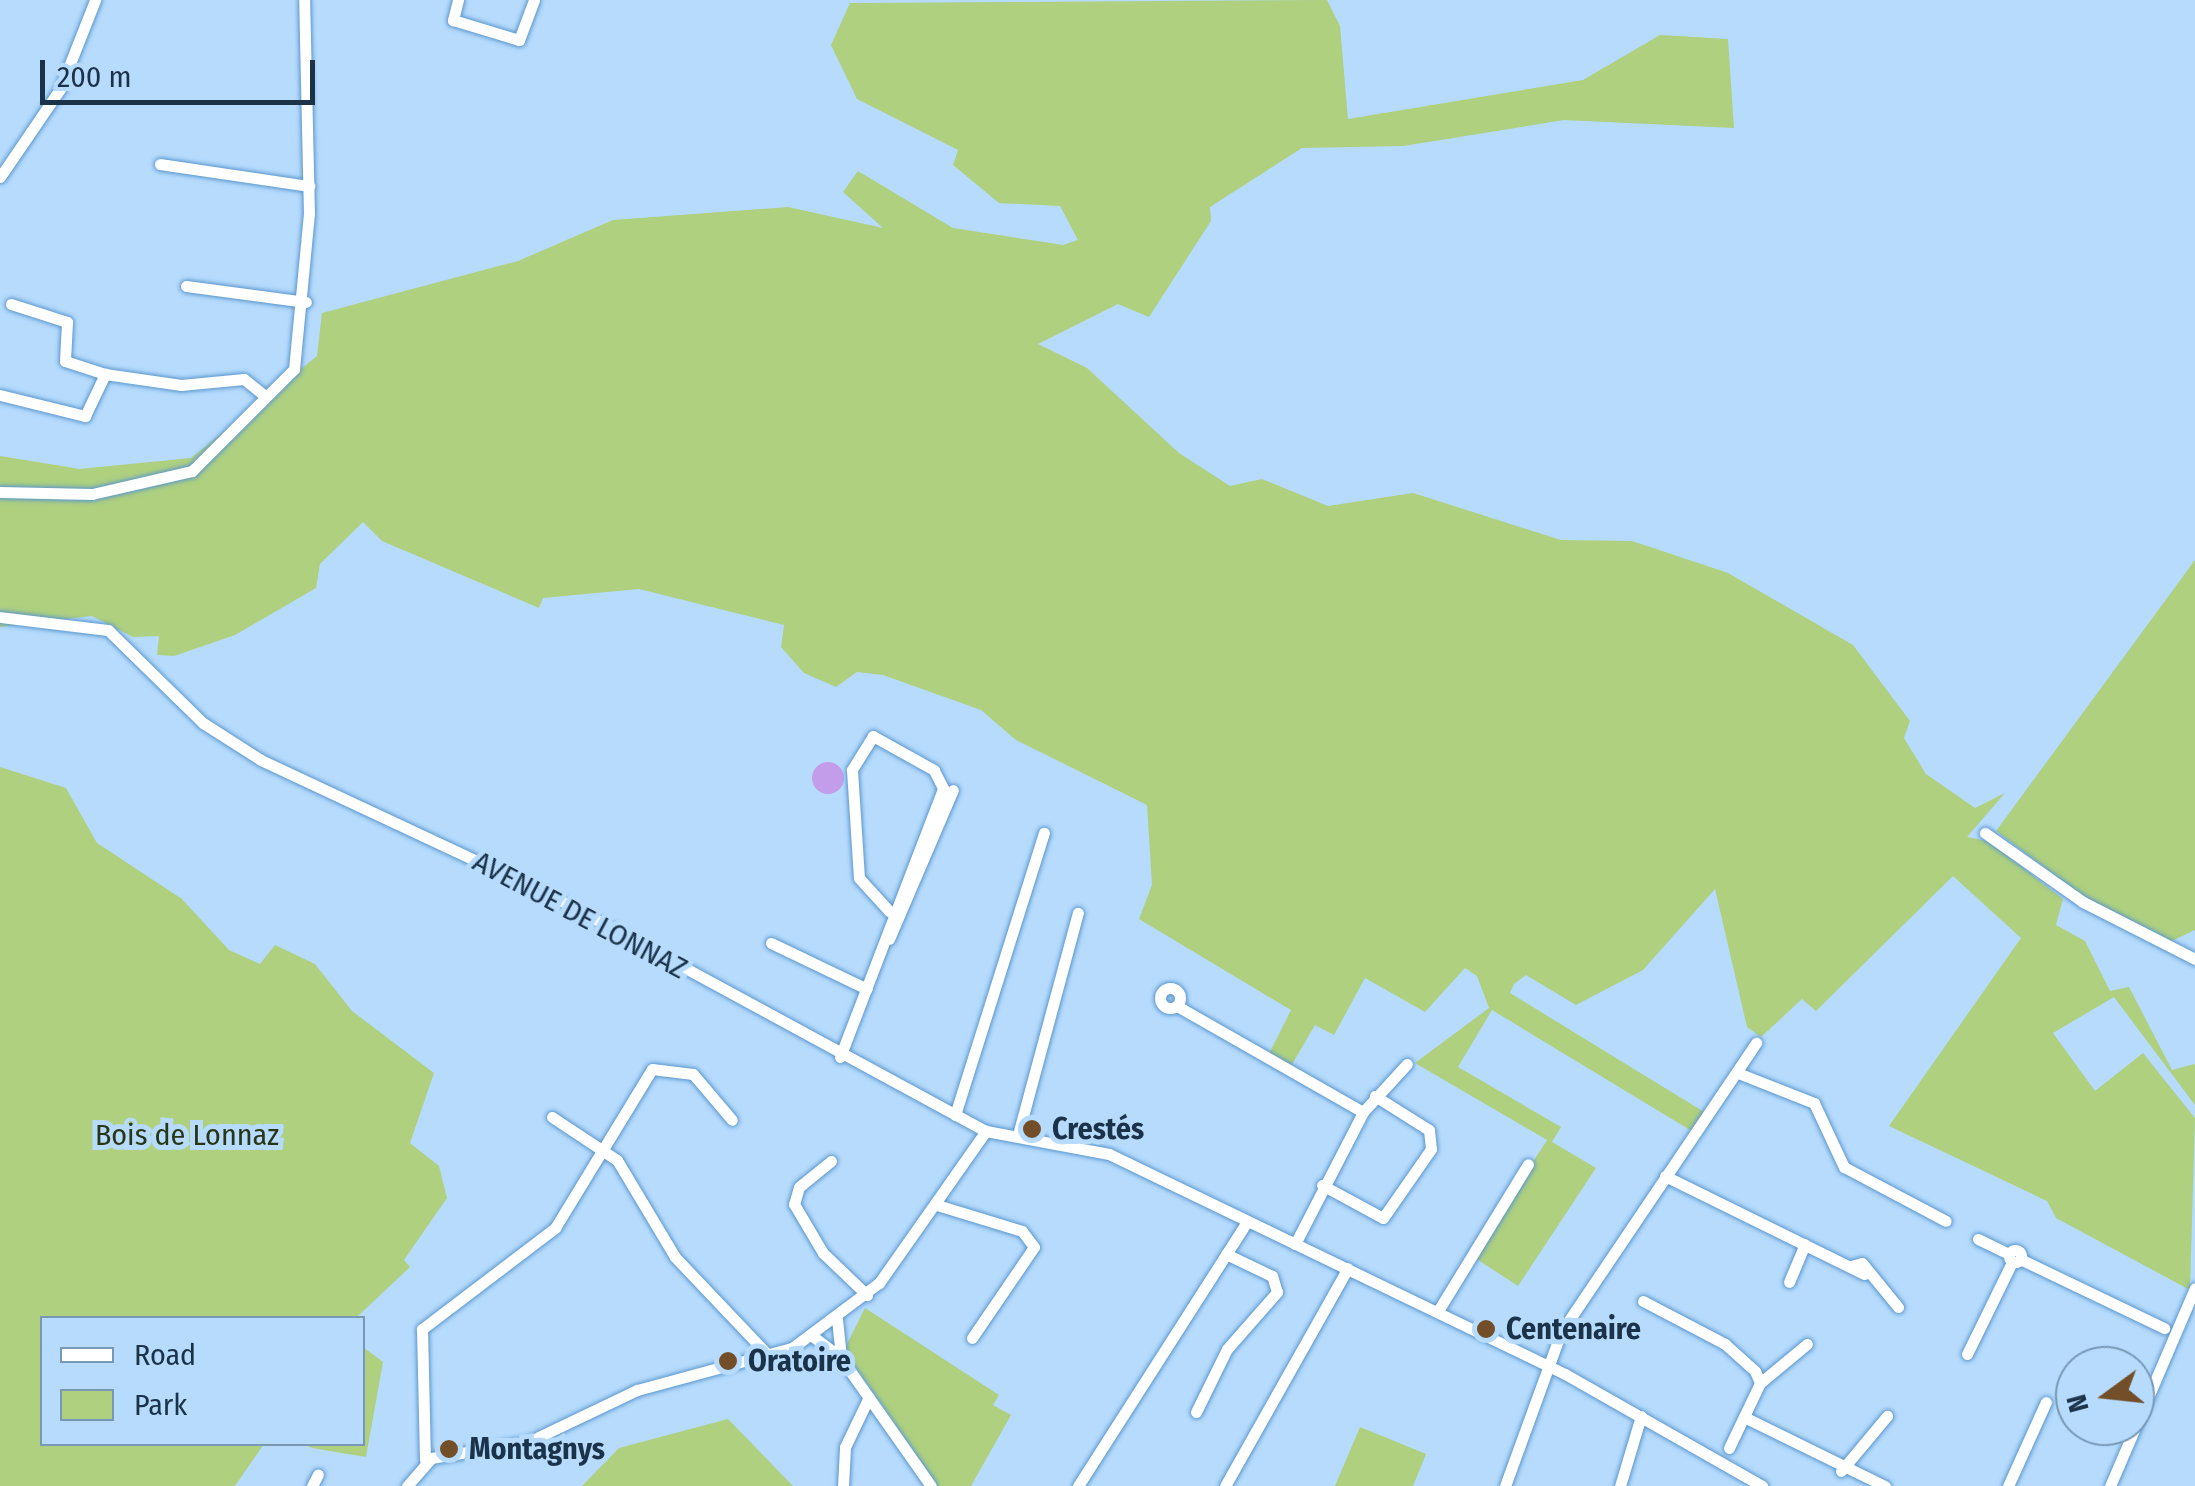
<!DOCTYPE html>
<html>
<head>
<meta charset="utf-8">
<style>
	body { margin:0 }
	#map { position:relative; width:2195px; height:1486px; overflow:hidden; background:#b6dbfd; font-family:"Fira Sans Condensed",sans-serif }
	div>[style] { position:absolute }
	.green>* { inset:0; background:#aed07f }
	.water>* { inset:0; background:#c49dea }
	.round { border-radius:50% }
	.roads { filter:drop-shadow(0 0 2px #5b97cd) drop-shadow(0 0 2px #5b97cd) }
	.minor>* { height:11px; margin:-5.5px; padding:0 5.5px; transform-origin:5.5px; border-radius:5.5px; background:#fff }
	.minor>.ring { margin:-5.5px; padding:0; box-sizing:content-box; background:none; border:11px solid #fff; border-radius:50% }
	.dots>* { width:28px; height:28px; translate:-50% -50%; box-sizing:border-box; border:5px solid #b6dbfd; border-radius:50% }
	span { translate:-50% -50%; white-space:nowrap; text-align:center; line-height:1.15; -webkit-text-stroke:10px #b6dbfd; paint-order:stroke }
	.street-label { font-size:30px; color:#1a3349 }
	.poi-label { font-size:30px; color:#1a3349; font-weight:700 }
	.left { translate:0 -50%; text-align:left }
	.park-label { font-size:30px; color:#293614 }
	.legend { position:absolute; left:40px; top:1316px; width:325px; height:130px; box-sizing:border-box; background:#b6dbfd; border:2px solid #7898b5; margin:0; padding:12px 18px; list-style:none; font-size:30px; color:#1a3349 }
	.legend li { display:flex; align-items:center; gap:20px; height:50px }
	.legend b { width:50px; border:2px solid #7898b5 }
	.north { position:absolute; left:2055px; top:1346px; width:100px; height:100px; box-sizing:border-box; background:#b6dbfd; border:2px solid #7898b5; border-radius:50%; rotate:255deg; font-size:28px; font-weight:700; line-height:40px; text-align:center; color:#1a3349 }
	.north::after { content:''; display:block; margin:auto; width:35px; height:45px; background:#724f28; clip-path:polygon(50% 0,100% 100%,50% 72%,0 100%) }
	.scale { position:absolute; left:40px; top:60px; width:275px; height:45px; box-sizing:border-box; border:5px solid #1a3349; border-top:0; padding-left:12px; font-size:30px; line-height:35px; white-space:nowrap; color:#1a3349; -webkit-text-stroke:8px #b6dbfd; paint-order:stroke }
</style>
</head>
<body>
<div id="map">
	<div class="green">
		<div style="clip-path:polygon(1327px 0,1340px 26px,1348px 119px,1583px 80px,1660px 35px,1728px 39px,1734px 128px,1564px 120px,1403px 146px,1302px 148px,1210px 207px,1211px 221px,1149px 317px,1118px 304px,1038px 344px,1087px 368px,1179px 453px,1230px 486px,1262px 479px,1328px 506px,1413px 493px,1561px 540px,1632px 541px,1728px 573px,1853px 645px,1910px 721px,1904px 738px,1926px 774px,1975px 808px,2005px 793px,1967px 837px,1988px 841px,2063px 899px,2056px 925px,2085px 941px,2110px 991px,2129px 987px,2172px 1070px,2195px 1064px,2195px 1105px,2114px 997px,2053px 1033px,2095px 1091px,2143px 1053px,2195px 1118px,2190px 1290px,2056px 1218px,2047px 1201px,1889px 1126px,2021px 938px,1953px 876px,1816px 1011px,1802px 999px,1761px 1037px,1747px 1027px,1715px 889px,1643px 970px,1576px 1005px,1526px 975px,1514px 984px,1510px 993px,1709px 1115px,1695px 1133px,1492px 1010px,1458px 1067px,1561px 1127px,1552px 1142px,1596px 1168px,1518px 1286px,1472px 1256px,1547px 1140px,1415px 1063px,1489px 1008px,1477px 976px,1465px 968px,1425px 1012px,1365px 978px,1334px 1035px,1315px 1025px,1290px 1068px,1268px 1056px,1291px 1010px,1139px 919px,1152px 885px,1147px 805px,1016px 740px,981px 710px,883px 675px,857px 672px,836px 687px,804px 673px,781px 647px,784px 625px,639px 589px,543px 598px,539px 608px,382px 541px,363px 522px,320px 564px,316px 588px,235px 635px,174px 656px,157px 655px,159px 636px,133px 637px,92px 616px,0 627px,0 456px,80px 469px,191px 458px,317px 356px,322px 313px,518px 261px,613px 220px,788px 207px,883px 228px,843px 192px,858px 171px,953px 228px,1063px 245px,1078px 240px,1060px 206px,999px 203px,953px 165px,958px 150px,857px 99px,831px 45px,850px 3px)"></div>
		<div style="clip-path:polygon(2195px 560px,2195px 930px,2172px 941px,2092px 903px,1996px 831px)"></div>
		<div style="clip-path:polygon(0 767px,66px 788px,97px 843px,182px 899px,229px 950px,260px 964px,275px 945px,315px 964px,352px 1011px,434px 1073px,410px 1143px,439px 1166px,447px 1198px,404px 1260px,410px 1267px,356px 1318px,42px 1318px,42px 1444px,264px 1444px,235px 1486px,0 1486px)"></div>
		<div style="clip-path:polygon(865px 1308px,999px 1395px,993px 1405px,1011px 1415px,971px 1486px,938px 1486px,844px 1350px)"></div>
		<div style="clip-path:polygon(363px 1347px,383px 1362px,366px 1457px,312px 1448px,304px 1444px,362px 1444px)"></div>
		<div style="clip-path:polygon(728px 1419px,793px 1486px,582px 1486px,619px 1448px)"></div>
		<div style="clip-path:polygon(1360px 1427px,1426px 1454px,1413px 1486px,1335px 1486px)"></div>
	</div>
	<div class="water">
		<div class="round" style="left:812px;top:762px;width:32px;height:32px"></div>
	</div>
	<div class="roads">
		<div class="minor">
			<div style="left:458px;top:0;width:21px;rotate:104deg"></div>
			<div style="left:453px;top:20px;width:69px;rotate:16.9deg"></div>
			<div style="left:519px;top:40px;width:43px;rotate:-69.4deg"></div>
			<div style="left:160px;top:164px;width:151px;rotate:8.4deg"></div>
			<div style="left:0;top:177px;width:107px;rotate:-55.7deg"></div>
			<div style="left:60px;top:89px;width:96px;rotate:-68.5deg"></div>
			<div style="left:186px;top:286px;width:121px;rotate:7.6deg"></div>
			<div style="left:11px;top:304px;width:59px;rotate:17.8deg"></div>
			<div style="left:67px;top:322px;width:39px;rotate:93deg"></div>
			<div style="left:65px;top:361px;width:42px;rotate:18deg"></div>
			<div style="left:0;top:395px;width:88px;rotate:13.9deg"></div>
			<div style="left:85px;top:416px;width:47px;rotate:-64.5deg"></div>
			<div style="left:105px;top:374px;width:77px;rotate:8.2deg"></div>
			<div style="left:181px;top:385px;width:63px;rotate:-5.4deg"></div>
			<div style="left:244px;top:379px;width:28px;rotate:39deg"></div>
			<div style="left:0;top:492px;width:92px;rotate:1.2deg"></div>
			<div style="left:92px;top:494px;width:103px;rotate:-13deg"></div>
			<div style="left:192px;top:471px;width:144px;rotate:-45deg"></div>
			<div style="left:294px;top:369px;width:156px;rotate:-84.5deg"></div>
			<div style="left:309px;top:214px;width:214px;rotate:-91.3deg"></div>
			<div style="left:0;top:617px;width:109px;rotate:6.9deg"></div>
			<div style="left:108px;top:630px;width:133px;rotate:44.4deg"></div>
			<div style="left:203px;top:723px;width:69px;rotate:32.5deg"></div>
			<div style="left:261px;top:760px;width:330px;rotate:25.1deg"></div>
			<div style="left:560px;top:900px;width:485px;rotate:28.5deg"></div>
			<div style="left:986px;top:1131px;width:125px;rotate:10.6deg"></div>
			<div style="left:1109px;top:1154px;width:506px;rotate:25.76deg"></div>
			<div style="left:1565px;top:1374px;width:227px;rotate:29.6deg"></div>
			<div style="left:1985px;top:833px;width:120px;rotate:35.1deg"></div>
			<div style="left:2083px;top:902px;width:126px;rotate:27deg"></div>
			<div style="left:889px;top:939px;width:162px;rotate:-66.8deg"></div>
			<div style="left:771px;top:943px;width:106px;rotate:25.6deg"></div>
			<div class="ring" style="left:1160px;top:988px;width:9px;height:9px"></div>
			<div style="left:1177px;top:1006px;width:214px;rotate:29.7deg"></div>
			<div style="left:840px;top:1057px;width:288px;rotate:-69deg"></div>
			<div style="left:943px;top:788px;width:20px;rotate:-117deg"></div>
			<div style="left:934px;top:770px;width:70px;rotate:-150.9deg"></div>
			<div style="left:873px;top:736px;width:40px;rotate:122deg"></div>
			<div style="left:852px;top:770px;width:108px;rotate:86.3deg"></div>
			<div style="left:859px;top:878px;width:45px;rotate:47.7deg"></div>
			<div style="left:1738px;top:1073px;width:82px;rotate:21.5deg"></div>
			<div style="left:1814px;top:1103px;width:71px;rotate:64.9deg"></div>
			<div style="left:1844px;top:1167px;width:115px;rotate:27.9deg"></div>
			<div style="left:955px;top:1115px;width:296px;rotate:-72.5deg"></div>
			<div style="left:552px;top:1117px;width:78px;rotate:33.5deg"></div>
			<div style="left:617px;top:1160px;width:113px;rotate:59.1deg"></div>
			<div style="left:675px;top:1257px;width:139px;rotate:46.5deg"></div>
			<div style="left:1019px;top:1131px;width:226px;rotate:-74.9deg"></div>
			<div style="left:831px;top:1161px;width:41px;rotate:140.9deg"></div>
			<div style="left:799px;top:1187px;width:18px;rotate:106deg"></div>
			<div style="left:794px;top:1204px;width:57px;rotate:59.4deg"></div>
			<div style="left:823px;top:1253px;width:61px;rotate:43.7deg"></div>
			<div style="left:1665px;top:1176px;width:222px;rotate:26.2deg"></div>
			<div style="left:1322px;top:1185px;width:69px;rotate:28.4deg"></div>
			<div style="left:1383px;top:1218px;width:84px;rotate:-55.2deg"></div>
			<div style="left:1431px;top:1149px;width:19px;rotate:-96deg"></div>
			<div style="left:1429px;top:1130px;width:64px;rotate:-147.8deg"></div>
			<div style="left:937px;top:1205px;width:89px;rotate:17deg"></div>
			<div style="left:1022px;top:1231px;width:20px;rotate:53deg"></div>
			<div style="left:1034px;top:1247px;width:110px;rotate:124.3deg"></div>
			<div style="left:1978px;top:1239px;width:34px;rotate:26deg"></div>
			<div style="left:1295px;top:1244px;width:148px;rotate:-62.7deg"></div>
			<div style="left:1363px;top:1112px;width:65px;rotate:-47.5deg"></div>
			<div class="ring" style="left:2009px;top:1250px;width:1px;height:1px"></div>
			<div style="left:2020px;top:1259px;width:160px;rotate:25.6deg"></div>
			<div style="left:1851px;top:1266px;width:11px;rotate:-15deg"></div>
			<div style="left:1862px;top:1263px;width:57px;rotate:50.7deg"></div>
			<div style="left:1789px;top:1282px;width:41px;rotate:-67.2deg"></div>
			<div style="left:1643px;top:1301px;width:93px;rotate:27.7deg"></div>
			<div style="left:1725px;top:1344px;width:40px;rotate:42deg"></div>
			<div style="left:1755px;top:1371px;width:13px;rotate:67deg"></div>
			<div style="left:1760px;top:1383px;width:72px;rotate:115.5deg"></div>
			<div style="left:1438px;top:1311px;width:172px;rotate:-58.5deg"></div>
			<div style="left:837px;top:1319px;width:39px;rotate:84deg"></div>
			<div style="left:811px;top:1335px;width:38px;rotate:37deg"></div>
			<div style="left:841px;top:1358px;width:156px;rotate:54.9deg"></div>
			<div style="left:1967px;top:1354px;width:102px;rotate:-63.9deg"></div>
			<div style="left:1760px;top:1383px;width:61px;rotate:-39.7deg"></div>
			<div style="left:1196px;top:1412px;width:70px;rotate:-63.8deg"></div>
			<div style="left:1227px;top:1349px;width:76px;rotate:-48.7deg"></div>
			<div style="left:1277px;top:1292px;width:17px;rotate:-107deg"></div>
			<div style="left:1272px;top:1276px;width:51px;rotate:-154.4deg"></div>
			<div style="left:1744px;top:1417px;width:157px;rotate:26.1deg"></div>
			<div style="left:425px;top:1460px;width:131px;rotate:-91.3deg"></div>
			<div style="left:422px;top:1329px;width:167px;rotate:-37.2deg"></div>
			<div style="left:555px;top:1228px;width:186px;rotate:-58.6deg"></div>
			<div style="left:652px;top:1069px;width:41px;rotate:7deg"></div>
			<div style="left:693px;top:1074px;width:60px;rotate:49.7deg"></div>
			<div style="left:1841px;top:1471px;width:72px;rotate:-50.1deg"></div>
			<div style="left:312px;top:1486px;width:13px;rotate:-63deg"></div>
			<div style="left:407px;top:1486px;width:37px;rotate:-49deg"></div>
			<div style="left:431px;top:1458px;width:98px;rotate:-9.4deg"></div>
			<div style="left:528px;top:1442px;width:121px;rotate:-25.5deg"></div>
			<div style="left:637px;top:1390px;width:161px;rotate:-15.2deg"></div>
			<div style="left:792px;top:1348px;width:109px;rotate:-36.8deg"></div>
			<div style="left:879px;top:1283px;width:186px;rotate:-54.9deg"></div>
			<div style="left:843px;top:1486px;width:39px;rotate:-87deg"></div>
			<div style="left:845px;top:1447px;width:55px;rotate:-64.4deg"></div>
			<div style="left:1078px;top:1486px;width:313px;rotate:-57.4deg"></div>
			<div style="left:1225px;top:1486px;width:250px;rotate:-60.6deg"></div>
			<div style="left:1505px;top:1486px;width:164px;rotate:-70deg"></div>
			<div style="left:1561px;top:1332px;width:349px;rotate:-56deg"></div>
			<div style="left:1620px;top:1486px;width:73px;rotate:-73.3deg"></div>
			<div style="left:2008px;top:1486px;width:92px;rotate:-65.7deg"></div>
			<div style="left:2110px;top:1486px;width:215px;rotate:-66.8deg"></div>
		</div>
	</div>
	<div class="dots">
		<div style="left:1032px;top:1129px;background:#724f28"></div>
		<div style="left:1486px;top:1329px;background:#724f28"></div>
		<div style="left:728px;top:1361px;background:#724f28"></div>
		<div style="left:449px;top:1449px;background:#724f28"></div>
	</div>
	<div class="street-label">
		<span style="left:580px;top:915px;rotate:28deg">AVENUE DE LONNAZ</span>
	</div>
	<div class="poi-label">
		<span class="left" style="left:1052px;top:1129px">Crestés</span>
		<span class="left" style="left:1506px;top:1329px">Centenaire</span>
		<span class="left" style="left:748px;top:1361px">Oratoire</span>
		<span class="left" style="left:469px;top:1449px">Montagnys</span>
	</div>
	<div class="park-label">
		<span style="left:187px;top:1135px">Bois de Lonnaz</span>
	</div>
	<ul class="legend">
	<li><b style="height:12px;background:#fff"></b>Road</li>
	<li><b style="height:28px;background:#aed07f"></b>Park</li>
	</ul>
	<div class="north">N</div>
	<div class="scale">200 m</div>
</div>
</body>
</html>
